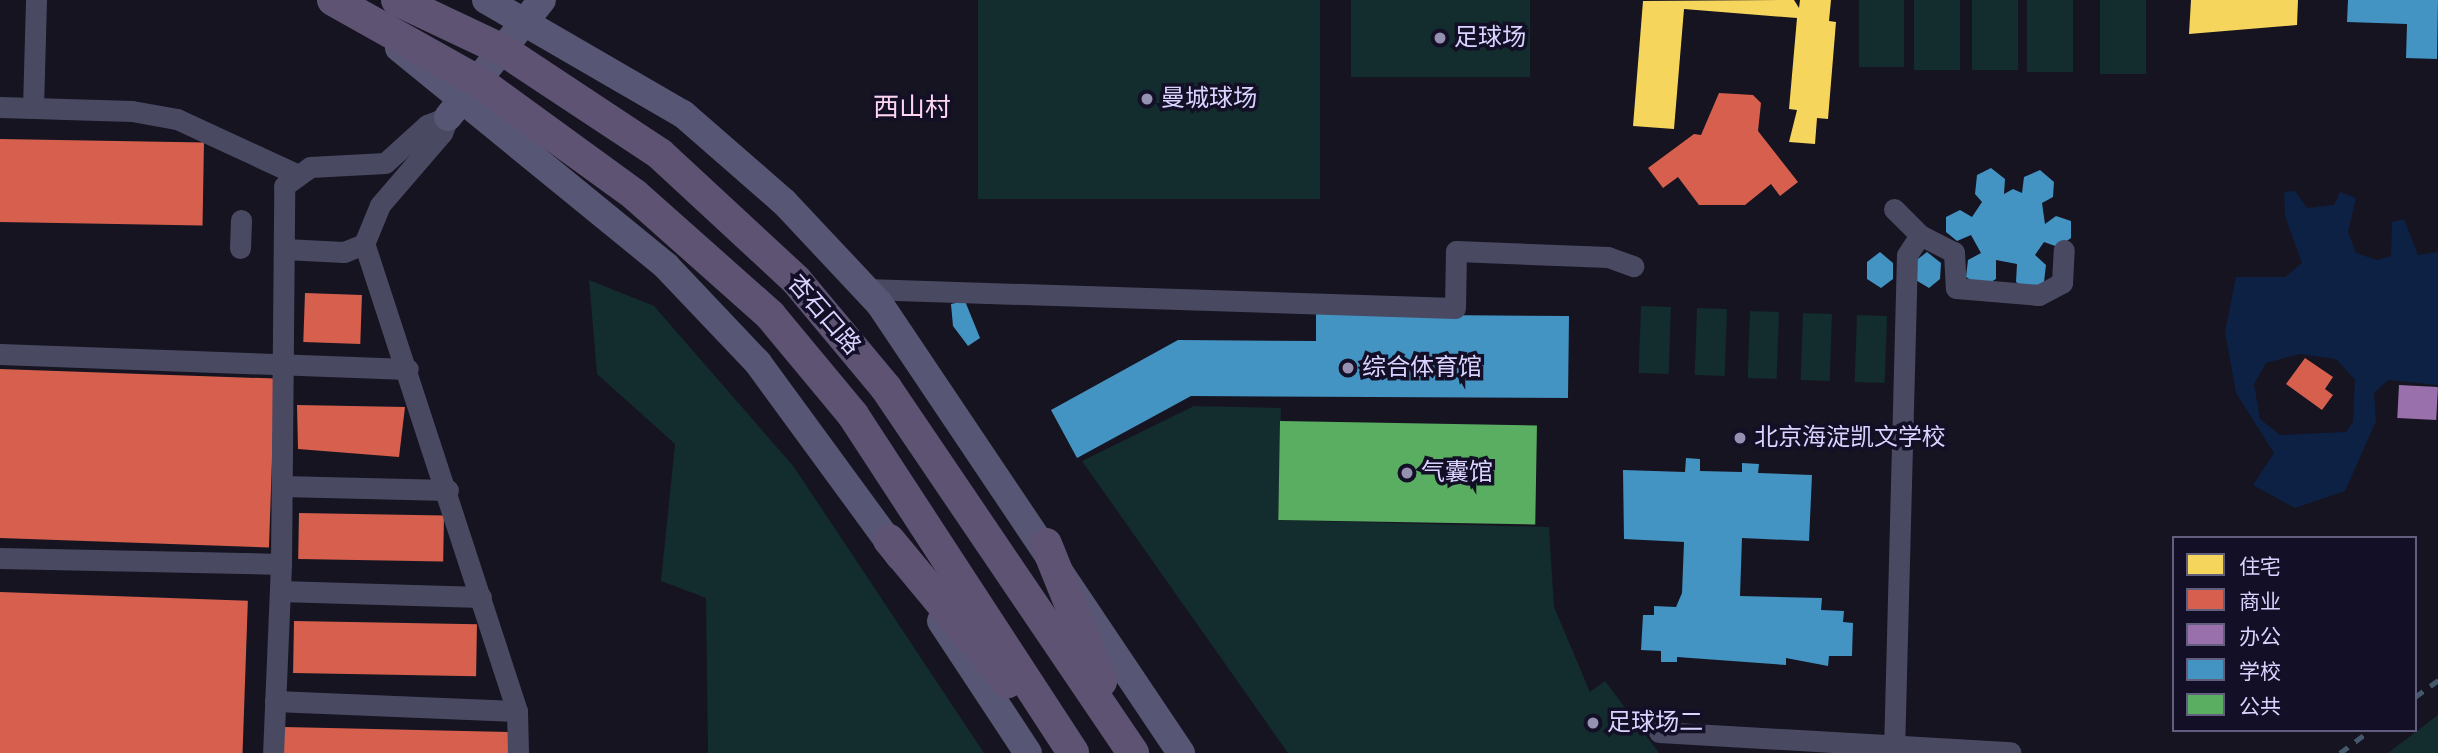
<!DOCTYPE html>
<html>
<head>
<meta charset="utf-8">
<style>
	body { margin:0 }
	#map { position:relative; width:2438px; height:753px; overflow:hidden; background:#161421; font-family:Roboto,"Noto Sans SC",sans-serif }
	div>[style] { position:absolute }
	.green>* { inset:0; background:#132c2d; transform-origin:0 0 }
	.water>* { inset:0; background:#0d2144 }
	.homes>* { inset:0; background:#f6d55c }
	.shops>* { inset:0; background:#d6604d; transform-origin:0 0 }
	.offices>* { inset:0; background:#9970ab; transform-origin:0 0 }
	.schools>* { inset:0; background:#4393c3 }
	.public>* { inset:0; background:#5aae61; transform-origin:0 0 }
	.street>* { height:21px; margin:-10.5px; padding:0 10.5px; transform-origin:10.5px; border-radius:10.5px; background:#4a4962 }
	.secondary>* { height:28px; margin:-14px; padding:0 14px; transform-origin:14px; border-radius:14px; background:#575674 }
	.primary>* { height:32px; margin:-16px; padding:0 16px; transform-origin:16px; border-radius:16px; background:#5e5373 }
	.rail>* { height:5px; margin-top:-2.5px; transform-origin:0; background:repeating-linear-gradient(90deg,#43596b 0 10px,transparent 0 19px) }
	.dots>* { width:19px; height:19px; translate:-50% -50%; box-sizing:border-box; border:4px solid #130f26; border-radius:50% }
	span { translate:-50% -50%; white-space:nowrap; text-align:center; line-height:1.15; -webkit-text-stroke:7px #130f26; paint-order:stroke }
	.poi-label { font-size:24px; color:#d9d4ff }
	.left { translate:0 -50%; text-align:left }
	.street-label { font-size:24px; color:#d9d4ff }
	.neighbourhood-label { font-size:26px; color:#ffd6f0 }
	.legend { position:absolute; left:2172px; top:536px; width:245px; height:196px; box-sizing:border-box; background:#130f26; border:2px solid #625e7d; margin:0; padding:9px 12px; list-style:none; font-size:21px; color:#d9d4ff }
	.legend li { display:flex; align-items:center; gap:14px; height:35px }
	.legend b { width:35px; border:2px solid #625e7d }
</style>
</head>
<body>
<div id="map">
	<div class="green">
		<div style="left:978px;top:0;width:342px;height:199px"></div>
		<div style="left:1351px;top:0;width:179px;height:77px"></div>
		<div style="left:1859px;top:0;width:45px;height:67px"></div>
		<div style="left:1914px;top:0;width:46px;height:70px"></div>
		<div style="left:1972px;top:0;width:46px;height:70px"></div>
		<div style="left:2027px;top:0;width:46px;height:72px"></div>
		<div style="left:2100px;top:0;width:46px;height:74px"></div>
		<div style="clip-path:polygon(589px 280px,654px 306px,794px 467px,984px 753px,708px 753px,706px 598px,661px 581px,675px 444px,597px 374px)"></div>
		<div style="left:1641px;top:306px;width:30px;height:67px;rotate:2deg"></div>
		<div style="left:1697px;top:308px;width:30px;height:67px;rotate:2deg"></div>
		<div style="left:1750px;top:311px;width:29px;height:67px;rotate:2deg"></div>
		<div style="left:1803px;top:313px;width:29px;height:67px;rotate:2deg"></div>
		<div style="left:1857px;top:315px;width:30px;height:67px;rotate:2deg"></div>
		<div style="clip-path:polygon(1194px 406px,1281px 408px,1278px 520px,1549px 527px,1554px 607px,1590px 692px,1605px 681px,1659px 753px,1288px 753px,1082px 461px)"></div>
		<div style="clip-path:polygon(2438px 715px,2438px 753px,2388px 753px)"></div>
	</div>
	<div class="water">
		<div style="clip-path:polygon(evenodd,2295px 191px,2307px 208px,2334px 205px,2340px 192px,2356px 198px,2348px 232px,2356px 253px,2377px 260px,2391px 256px,2392px 222px,2404px 219px,2418px 255px,2438px 252px,2438px 385px,2388px 380px,2374px 393px,2376px 421px,2345px 491px,2295px 508px,2253px 485px,2274px 453px,2236px 393px,2225px 332px,2236px 277px,2285px 277px,2302px 263px,2285px 216px,2284px 192px,2295px 191px,2299px 354px,2336px 359px,2355px 380px,2353px 422px,2346px 432px,2280px 435px,2260px 419px,2254px 384px,2266px 363px,2299px 354px)"></div>
	</div>
	<div class="homes">
		<div style="clip-path:polygon(1794px 0,1799px 8px,1800px 0,1831px 0,1829px 21px,1836px 22px,1828px 119px,1817px 118px,1815px 144px,1789px 142px,1797px 110px,1789px 109px,1797px 18px,1684px 9px,1674px 129px,1633px 126px,1643px 1px)"></div>
		<div style="clip-path:polygon(2191px 0,2298px 0,2297px 25px,2189px 34px)"></div>
	</div>
	<div class="shops">
		<div style="clip-path:polygon(1719px 93px,1753px 95px,1761px 103px,1758px 131px,1798px 182px,1780px 196px,1771px 184px,1745px 205px,1699px 205px,1678px 177px,1663px 188px,1648px 168px,1694px 134px,1701px 135px)"></div>
		<div style="left:0;top:139px;width:204px;height:83px;rotate:1deg"></div>
		<div style="left:305px;top:293px;width:57px;height:49px;rotate:2deg"></div>
		<div style="clip-path:polygon(2305px 358px,2333px 377px,2325px 389px,2333px 395px,2322px 410px,2286px 384px)"></div>
		<div style="left:0;top:369px;width:275px;height:169px;rotate:2deg"></div>
		<div style="clip-path:polygon(297px 405px,405px 407px,399px 457px,298px 449px)"></div>
		<div style="left:299px;top:513px;width:145px;height:46px;rotate:1deg"></div>
		<div style="left:0;top:592px;width:248px;height:161px;rotate:2deg"></div>
		<div style="left:294px;top:621px;width:183px;height:52px;rotate:1deg"></div>
		<div style="clip-path:polygon(284px 727px,509px 732px,509px 753px,284px 753px)"></div>
	</div>
	<div class="offices">
		<div style="left:2399px;top:385px;width:39px;height:33px;rotate:3deg"></div>
	</div>
	<div class="schools">
		<div style="clip-path:polygon(2348px 0,2438px 0,2437px 59px,2406px 58px,2407px 24px,2347px 22px)"></div>
		<div style="clip-path:polygon(1991px 168px,2005px 179px,2004px 194px,2013px 189px,2022px 193px,2024px 177px,2040px 170px,2054px 182px,2053px 197px,2042px 203px,2045px 224px,2056px 216px,2071px 221px,2071px 238px,2058px 247px,2044px 242px,2035px 255px,2046px 265px,2044px 282px,2031px 291px,2016px 282px,2017px 264px,1996px 260px,1996px 279px,1982px 287px,1966px 277px,1968px 260px,1981px 253px,1971px 235px,1957px 241px,1946px 232px,1946px 217px,1960px 210px,1972px 217px,1982px 202px,1975px 194px,1977px 175px)"></div>
		<div style="clip-path:polygon(1880px 252px,1893px 263px,1893px 279px,1881px 288px,1867px 279px,1867px 262px)"></div>
		<div style="clip-path:polygon(1927px 252px,1941px 263px,1940px 279px,1929px 288px,1914px 279px,1914px 262px)"></div>
		<div style="clip-path:polygon(965px 301px,980px 338px,968px 346px,953px 326px,951px 304px)"></div>
		<div style="clip-path:polygon(1316px 314px,1569px 316px,1568px 398px,1191px 396px,1077px 458px,1051px 410px,1178px 340px,1316px 341px)"></div>
		<div style="clip-path:polygon(1686px 458px,1700px 459px,1700px 471px,1742px 472px,1742px 463px,1759px 464px,1758px 473px,1812px 475px,1809px 541px,1742px 538px,1740px 596px,1822px 598px,1821px 610px,1844px 611px,1843px 622px,1853px 623px,1852px 656px,1829px 656px,1828px 666px,1786px 658px,1786px 665px,1677px 657px,1677px 662px,1661px 662px,1661px 651px,1641px 650px,1643px 615px,1654px 615px,1654px 606px,1676px 607px,1682px 593px,1684px 542px,1624px 539px,1623px 470px,1685px 472px)"></div>
	</div>
	<div class="public">
		<div style="left:1280px;top:421px;width:257px;height:99px;rotate:1deg"></div>
	</div>
	<div class="street">
		<div style="left:0;top:107px;width:132px;rotate:1.7deg"></div>
		<div style="left:132px;top:111px;width:46px;rotate:10.1deg"></div>
		<div style="left:177px;top:119px;width:129px;rotate:24.8deg"></div>
		<div style="left:33px;top:108px;width:108px;rotate:-88.4deg"></div>
		<div style="left:1894px;top:209px;width:37px;rotate:45deg"></div>
		<div style="left:1920px;top:235px;width:24px;rotate:123deg"></div>
		<div style="left:1907px;top:255px;width:488px;rotate:91.5deg"></div>
		<div style="left:1920px;top:235px;width:38px;rotate:27deg"></div>
		<div style="left:1954px;top:252px;width:36px;rotate:87deg"></div>
		<div style="left:1956px;top:288px;width:83px;rotate:4.8deg"></div>
		<div style="left:2039px;top:295px;width:26px;rotate:-28deg"></div>
		<div style="left:2062px;top:283px;width:33px;rotate:-87deg"></div>
		<div style="left:240px;top:248px;width:28px;rotate:-88deg"></div>
		<div style="left:284px;top:249px;width:60px;rotate:2.9deg"></div>
		<div style="left:344px;top:252px;width:22px;rotate:-22deg"></div>
		<div style="left:866px;top:289px;width:589px;rotate:1.85deg"></div>
		<div style="left:1455px;top:308px;width:57px;rotate:-89deg"></div>
		<div style="left:1456px;top:251px;width:152px;rotate:2.3deg"></div>
		<div style="left:1608px;top:257px;width:27px;rotate:20deg"></div>
		<div style="left:0;top:354px;width:408px;rotate:2.1deg"></div>
		<div style="left:282px;top:486px;width:166px;rotate:1.4deg"></div>
		<div style="left:0;top:558px;width:281px;rotate:1.2deg"></div>
		<div style="left:281px;top:564px;width:189px;rotate:92.4deg"></div>
		<div style="left:281px;top:564px;width:378px;rotate:-89.5deg"></div>
		<div style="left:284px;top:186px;width:32px;rotate:-36deg"></div>
		<div style="left:310px;top:167px;width:75px;rotate:-3.1deg"></div>
		<div style="left:385px;top:163px;width:57px;rotate:-42.1deg"></div>
		<div style="left:427px;top:125px;width:22px;rotate:-21deg"></div>
		<div style="left:280px;top:591px;width:201px;rotate:1.7deg"></div>
		<div style="left:275px;top:701px;width:242px;rotate:2.4deg"></div>
		<div style="left:517px;top:711px;width:491px;rotate:-108.1deg"></div>
		<div style="left:364px;top:244px;width:42px;rotate:-67.7deg"></div>
		<div style="left:380px;top:205px;width:95px;rotate:-49.3deg"></div>
		<div style="left:442px;top:133px;width:17px;rotate:-69deg"></div>
		<div style="left:517px;top:711px;width:42px;rotate:88.6deg"></div>
		<div style="left:1659px;top:732px;width:352px;rotate:3.3deg"></div>
	</div>
	<div class="secondary">
		<div style="left:486px;top:0;width:228px;rotate:30.1deg"></div>
		<div style="left:683px;top:114px;width:134px;rotate:41.1deg"></div>
		<div style="left:784px;top:202px;width:139px;rotate:46.8deg"></div>
		<div style="left:879px;top:303px;width:542px;rotate:56.13deg"></div>
		<div style="left:399px;top:48px;width:345px;rotate:39.2deg"></div>
		<div style="left:666px;top:266px;width:134px;rotate:46.5deg"></div>
		<div style="left:758px;top:363px;width:240px;rotate:53.8deg"></div>
		<div style="left:448px;top:117px;width:150px;rotate:-51.2deg"></div>
		<div style="left:941px;top:621px;width:158px;rotate:56.6deg"></div>
	</div>
	<div class="primary">
		<div style="left:333px;top:0;width:170px;rotate:29.3deg"></div>
		<div style="left:481px;top:83px;width:190px;rotate:36deg"></div>
		<div style="left:635px;top:195px;width:181px;rotate:41.6deg"></div>
		<div style="left:770px;top:315px;width:130px;rotate:50.3deg"></div>
		<div style="left:853px;top:415px;width:403px;rotate:56.9deg"></div>
		<div style="left:397px;top:0;width:117px;rotate:25.3deg"></div>
		<div style="left:503px;top:50px;width:188px;rotate:33.5deg"></div>
		<div style="left:660px;top:154px;width:185px;rotate:42.8deg"></div>
		<div style="left:796px;top:280px;width:141px;rotate:50.2deg"></div>
		<div style="left:886px;top:388px;width:441px;rotate:55.9deg"></div>
		<div style="left:889px;top:540px;width:185px;rotate:50.3deg"></div>
		<div style="left:1046px;top:544px;width:148px;rotate:68.1deg"></div>
	</div>
	<div class="rail">
		<div style="left:2415px;top:697px;width:29px;rotate:-36deg"></div>
		<div style="left:2340px;top:753px;width:39px;rotate:-37deg"></div>
	</div>
	<div class="dots">
		<div style="left:1440px;top:38px;background:#9591b1"></div>
		<div style="left:1147px;top:99px;background:#9591b1"></div>
		<div style="left:1348px;top:368px;background:#9591b1"></div>
		<div style="left:1740px;top:438px;background:#9591b1"></div>
		<div style="left:1407px;top:473px;background:#9591b1"></div>
		<div style="left:1593px;top:723px;background:#9591b1"></div>
	</div>
	<div class="poi-label">
		<span class="left" style="left:1454px;top:38px">足球场</span>
		<span class="left" style="left:1161px;top:99px">曼城球场</span>
		<span class="left" style="left:1362px;top:368px">综合体育馆</span>
		<span class="left" style="left:1754px;top:438px">北京海淀凯文学校</span>
		<span class="left" style="left:1421px;top:473px">气囊馆</span>
		<span class="left" style="left:1607px;top:723px">足球场二</span>
	</div>
	<div class="street-label">
		<span style="left:824px;top:315px;rotate:49deg">杏石口路</span>
	</div>
	<div class="neighbourhood-label">
		<span style="left:912px;top:108px">西山村</span>
	</div>
	<ul class="legend">
	<li><b style="height:19px;background:#f6d55c"></b>住宅</li>
	<li><b style="height:19px;background:#d6604d"></b>商业</li>
	<li><b style="height:19px;background:#9970ab"></b>办公</li>
	<li><b style="height:19px;background:#4393c3"></b>学校</li>
	<li><b style="height:19px;background:#5aae61"></b>公共</li>
	</ul>
</div>
</body>
</html>
